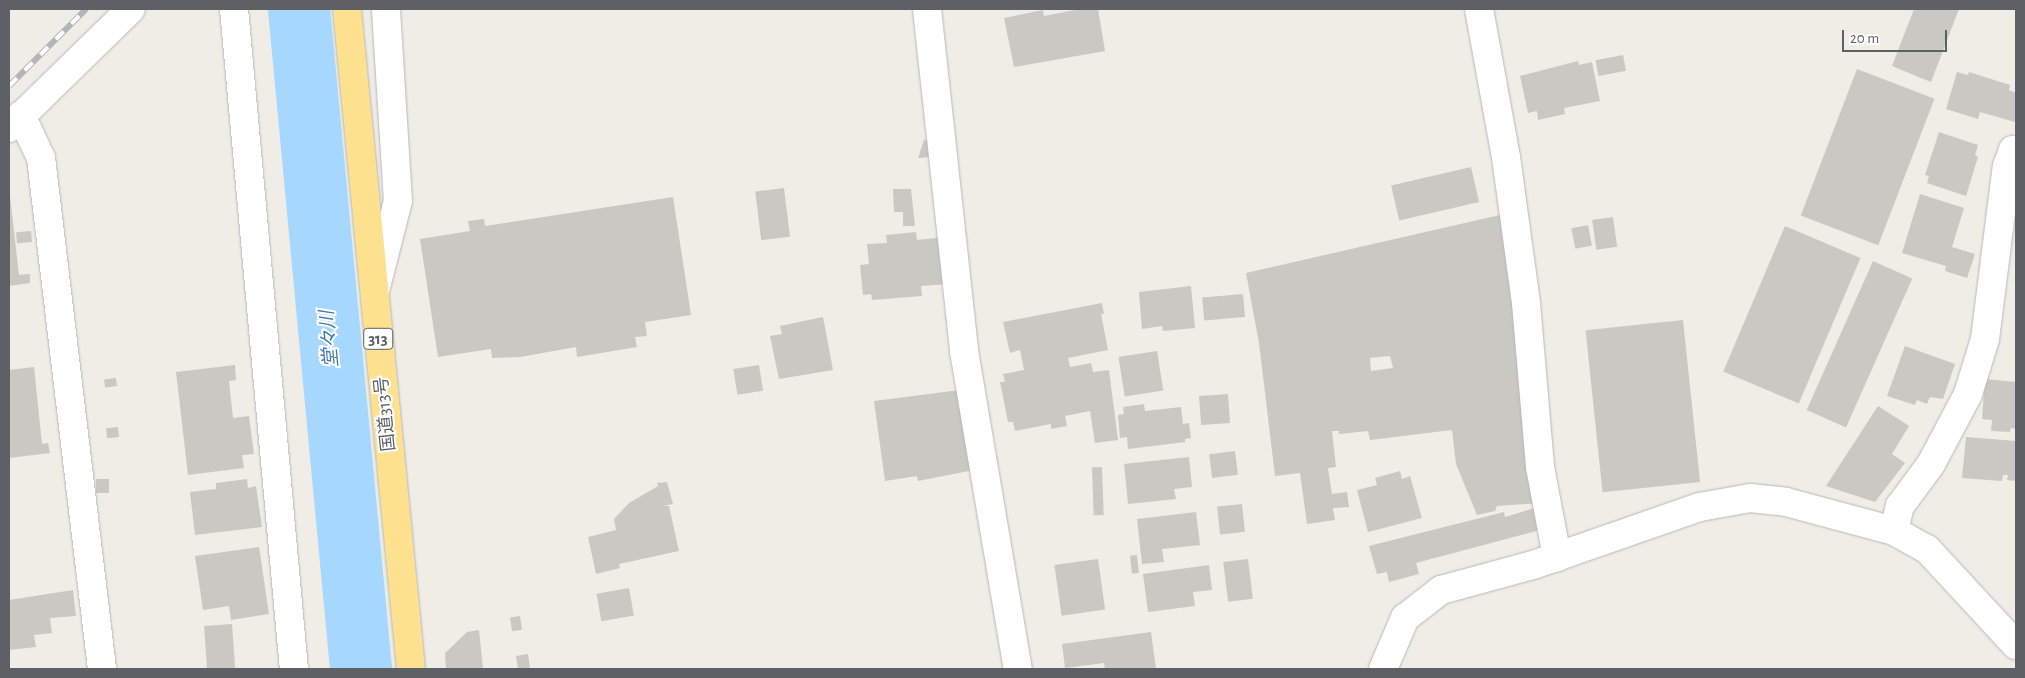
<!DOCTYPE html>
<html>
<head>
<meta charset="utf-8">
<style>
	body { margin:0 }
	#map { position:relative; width:2025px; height:678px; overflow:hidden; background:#efede5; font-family:"Alegreya Sans","Noto Sans JP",sans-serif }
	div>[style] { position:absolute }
	.river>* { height:62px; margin:-31px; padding:0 31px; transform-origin:31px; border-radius:31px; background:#a6d8ff }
	.building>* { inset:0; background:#cac8c3; transform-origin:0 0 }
	.roads { filter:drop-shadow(0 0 1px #b6b8bc) drop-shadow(0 0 1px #b6b8bc) }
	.minor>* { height:28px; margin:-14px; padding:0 14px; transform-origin:14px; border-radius:14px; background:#fff }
	.highway>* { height:28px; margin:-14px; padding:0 14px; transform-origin:14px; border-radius:14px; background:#fde18f }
	.rail>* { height:5.5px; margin-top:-2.75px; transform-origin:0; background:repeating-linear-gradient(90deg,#fff 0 11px,#b4b5b6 0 22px); box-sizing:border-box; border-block:1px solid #b4b5b6 }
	span { translate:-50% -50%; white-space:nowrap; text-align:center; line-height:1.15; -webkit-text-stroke:4px #fff; paint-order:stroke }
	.shield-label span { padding:1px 4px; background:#fff; border:1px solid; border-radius:4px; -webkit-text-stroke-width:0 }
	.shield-label { font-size:16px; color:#5d6166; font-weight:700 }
	.street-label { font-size:18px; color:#5d6166 }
	.water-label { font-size:19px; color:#4278b2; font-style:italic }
	.frame { position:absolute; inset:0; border:10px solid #5d6166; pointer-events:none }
	.scale { position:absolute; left:1842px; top:30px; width:105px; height:22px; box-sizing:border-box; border:2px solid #5d6166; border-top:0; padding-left:6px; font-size:15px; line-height:18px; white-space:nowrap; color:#5d6166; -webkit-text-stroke:4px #fff; paint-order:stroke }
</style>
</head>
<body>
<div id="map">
	<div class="river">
		<div style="left:299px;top:9px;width:663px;rotate:84.63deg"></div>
	</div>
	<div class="building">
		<div style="clip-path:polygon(1080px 9px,1098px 9px,1105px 51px,1014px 67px,1004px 18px,1043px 10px,1044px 16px)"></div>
		<div style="clip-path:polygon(1914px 9px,1959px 9px,1931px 82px,1892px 66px)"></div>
		<div style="left:1623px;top:55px;width:16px;height:28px;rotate:79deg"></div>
		<div style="clip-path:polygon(1578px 61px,1579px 65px,1592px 62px,1600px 101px,1564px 108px,1565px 114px,1538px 120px,1537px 111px,1528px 113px,1520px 76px)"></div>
		<div style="left:1857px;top:69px;width:83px;height:157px;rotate:21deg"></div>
		<div style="clip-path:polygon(1957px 72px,1968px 75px,1969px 72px,2010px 85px,2009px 90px,2016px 93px,2015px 122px,1980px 112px,1978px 119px,1946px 109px)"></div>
		<div style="clip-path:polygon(1939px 132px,1978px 145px,1975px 155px,1978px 157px,1966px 196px,1927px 183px,1929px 176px,1925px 175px)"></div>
		<div style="clip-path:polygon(941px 139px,942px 156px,918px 158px,924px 140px)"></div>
		<div style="left:1471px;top:167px;width:36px;height:82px;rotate:77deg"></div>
		<div style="left:784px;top:188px;width:49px;height:29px;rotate:83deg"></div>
		<div style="clip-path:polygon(893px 189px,911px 189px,915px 226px,903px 226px,903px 212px,894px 212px)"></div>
		<div style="clip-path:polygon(1920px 194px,1964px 208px,1952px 247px,1975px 254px,1967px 278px,1945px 271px,1946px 266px,1902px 253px)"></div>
		<div style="clip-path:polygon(10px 196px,19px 275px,30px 274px,30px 283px,9px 286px)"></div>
		<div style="clip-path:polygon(673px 197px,691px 315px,645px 322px,647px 336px,635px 337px,637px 347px,577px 357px,576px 347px,520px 357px,492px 358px,491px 349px,438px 357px,420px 239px,470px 231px,468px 221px,484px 219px,485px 226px)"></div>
		<div style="clip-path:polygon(evenodd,1513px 212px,1541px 503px,1497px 506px,1495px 511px,1477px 515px,1456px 464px,1452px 430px,1370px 440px,1368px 431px,1339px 434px,1339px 431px,1332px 431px,1336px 467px,1328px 468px,1332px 494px,1347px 492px,1349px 507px,1333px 508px,1335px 520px,1307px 524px,1300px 473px,1275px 476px,1259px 343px,1246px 273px,1513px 212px,1390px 356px,1393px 368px,1371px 371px,1370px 358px,1390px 356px)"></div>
		<div style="left:1613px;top:217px;width:30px;height:21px;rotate:82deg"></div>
		<div style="left:1588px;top:225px;width:21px;height:17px;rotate:79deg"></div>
		<div style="left:1785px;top:226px;width:82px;height:158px;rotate:23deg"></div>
		<div style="left:31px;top:231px;width:11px;height:15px;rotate:85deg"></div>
		<div style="clip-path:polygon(916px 232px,917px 240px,944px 237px,948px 284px,921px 286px,922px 296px,872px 300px,871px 294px,863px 295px,860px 265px,869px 264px,867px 244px,887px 243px,886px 235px)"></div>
		<div style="left:1873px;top:261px;width:43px;height:163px;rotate:24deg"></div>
		<div style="clip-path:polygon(1191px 286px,1195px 328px,1163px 331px,1162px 326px,1142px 329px,1139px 292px)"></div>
		<div style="left:1243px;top:294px;width:23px;height:41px;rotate:85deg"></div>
		<div style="clip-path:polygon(1102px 303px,1104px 314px,1101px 314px,1108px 350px,1068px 358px,1070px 367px,1091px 363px,1093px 372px,1109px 370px,1118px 440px,1095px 443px,1090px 411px,1065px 416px,1067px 426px,1051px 429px,1051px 424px,1015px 431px,1013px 422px,1008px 422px,1000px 382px,1005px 382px,1003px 374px,1024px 370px,1020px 350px,1010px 353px,1003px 322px)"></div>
		<div style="clip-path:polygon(823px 317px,833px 370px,779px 379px,770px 336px,782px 334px,780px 326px)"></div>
		<div style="left:1683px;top:320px;width:163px;height:98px;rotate:84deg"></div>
		<div style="clip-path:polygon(1905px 346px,1955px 364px,1943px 399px,1930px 397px,1927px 404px,1917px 400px,1915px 405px,1887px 396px)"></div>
		<div style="left:1157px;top:351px;width:40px;height:39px;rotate:81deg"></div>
		<div style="clip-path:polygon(235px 365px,236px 380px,229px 381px,233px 418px,249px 416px,254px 454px,242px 455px,244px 468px,188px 475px,176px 372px)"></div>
		<div style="left:759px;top:365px;width:26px;height:26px;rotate:81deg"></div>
		<div style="clip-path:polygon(34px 367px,42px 444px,48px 443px,50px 453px,9px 458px,9px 370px)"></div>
		<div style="left:116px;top:378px;width:8px;height:12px;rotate:83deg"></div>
		<div style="clip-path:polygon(1985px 379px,2016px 382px,2016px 429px,2011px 428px,2010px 432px,1991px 431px,1992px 420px,1982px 419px)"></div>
		<div style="clip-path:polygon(975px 388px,989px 467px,918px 481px,917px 476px,885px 481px,874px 401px)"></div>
		<div style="left:1228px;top:394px;width:29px;height:29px;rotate:86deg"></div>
		<div style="clip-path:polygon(1144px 404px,1145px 411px,1181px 407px,1183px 424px,1189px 423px,1191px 438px,1185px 439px,1185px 442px,1128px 449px,1127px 437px,1120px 438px,1118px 415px,1124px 414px,1123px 407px)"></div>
		<div style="clip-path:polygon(1878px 406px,1909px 426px,1892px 454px,1905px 463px,1875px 502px,1826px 486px)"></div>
		<div style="left:118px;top:427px;width:10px;height:12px;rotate:84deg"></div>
		<div style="clip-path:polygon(1966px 437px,2016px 441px,2016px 481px,2007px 480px,2008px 475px,2003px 475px,2002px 481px,1962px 478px)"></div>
		<div style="left:1235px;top:451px;width:24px;height:26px;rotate:83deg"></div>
		<div style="clip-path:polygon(1189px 457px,1192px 487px,1174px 489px,1176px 499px,1128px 504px,1124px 464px)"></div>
		<div style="left:1102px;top:467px;width:48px;height:10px;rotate:88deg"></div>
		<div style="clip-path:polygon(1400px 471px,1402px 479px,1410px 476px,1422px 518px,1368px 532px,1357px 490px,1377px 485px,1375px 478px)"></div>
		<div style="left:96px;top:479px;width:13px;height:14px"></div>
		<div style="clip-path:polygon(247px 479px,248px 488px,256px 486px,262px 527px,195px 535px,190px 492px,216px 489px,216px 483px)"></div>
		<div style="clip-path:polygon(667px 482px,673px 504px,663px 506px,669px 506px,679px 551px,619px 564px,620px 568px,596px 574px,588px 537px,616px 530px,614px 519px,629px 503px,658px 486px,657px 483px)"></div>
		<div style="left:1242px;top:504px;width:28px;height:25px;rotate:84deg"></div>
		<div style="clip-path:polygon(1538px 507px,1544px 529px,1416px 563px,1419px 574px,1389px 582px,1387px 572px,1377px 574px,1369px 546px,1504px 512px,1505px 517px)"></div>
		<div style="clip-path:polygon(1196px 512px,1200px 545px,1162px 549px,1164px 562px,1142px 564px,1137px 519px)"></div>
		<div style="clip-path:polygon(259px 547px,269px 614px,231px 620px,229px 606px,203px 610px,195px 556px)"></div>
		<div style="left:1137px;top:555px;width:18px;height:7px;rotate:84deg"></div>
		<div style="left:1098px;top:559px;width:51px;height:44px;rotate:82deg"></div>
		<div style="left:1248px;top:559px;width:40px;height:25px;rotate:83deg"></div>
		<div style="clip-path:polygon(1209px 565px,1212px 590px,1193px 592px,1195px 606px,1148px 612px,1143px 574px)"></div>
		<div style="left:629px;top:588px;width:28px;height:33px;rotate:80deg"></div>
		<div style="clip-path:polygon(73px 590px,76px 616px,50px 618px,52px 633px,34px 635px,36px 647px,9px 650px,9px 600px)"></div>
		<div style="left:520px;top:616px;width:14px;height:10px;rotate:82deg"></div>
		<div style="left:232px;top:624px;width:44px;height:28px;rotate:86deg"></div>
		<div style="clip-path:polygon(479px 630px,483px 669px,446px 669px,445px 653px,467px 632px)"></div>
		<div style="clip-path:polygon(1151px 632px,1156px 669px,1105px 669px,1104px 663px,1065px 668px,1062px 644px)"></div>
		<div style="clip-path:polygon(528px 654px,530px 669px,518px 669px,516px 656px)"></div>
	</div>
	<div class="roads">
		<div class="minor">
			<div style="left:234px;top:9px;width:663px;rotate:84.81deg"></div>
			<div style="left:927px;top:9px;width:344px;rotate:83.8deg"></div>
			<div style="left:964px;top:351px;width:323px;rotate:80.4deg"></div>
			<div style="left:1479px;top:9px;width:150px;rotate:79.7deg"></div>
			<div style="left:1506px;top:157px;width:147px;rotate:82.2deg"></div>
			<div style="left:1526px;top:303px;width:165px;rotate:85.1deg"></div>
			<div style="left:1540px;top:467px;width:92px;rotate:79.3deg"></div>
			<div style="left:21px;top:115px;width:47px;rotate:65.1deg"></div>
			<div style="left:41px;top:158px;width:515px;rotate:83.19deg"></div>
			<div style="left:9px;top:128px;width:170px;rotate:-44.3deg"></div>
			<div style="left:375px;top:291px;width:93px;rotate:-75.7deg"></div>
			<div style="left:398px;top:201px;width:192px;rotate:-93.6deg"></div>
			<div style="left:1894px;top:531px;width:26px;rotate:-77deg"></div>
			<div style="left:1900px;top:506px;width:52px;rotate:-53.6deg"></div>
			<div style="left:1931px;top:464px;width:79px;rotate:-62.1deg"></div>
			<div style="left:1968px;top:394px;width:58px;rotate:-72.8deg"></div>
			<div style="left:1985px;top:339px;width:174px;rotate:-82.8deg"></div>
			<div style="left:2007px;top:166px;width:17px;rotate:-69deg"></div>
			<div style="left:2013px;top:150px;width:3px"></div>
			<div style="left:1383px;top:669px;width:56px;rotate:-66.7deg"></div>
			<div style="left:1405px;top:618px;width:46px;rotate:-37.9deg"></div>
			<div style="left:1441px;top:590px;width:98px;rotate:-15.3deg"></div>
			<div style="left:1536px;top:564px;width:174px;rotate:-19.2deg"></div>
			<div style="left:1700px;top:507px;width:51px;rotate:-10.2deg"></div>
			<div style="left:1750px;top:498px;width:36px;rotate:6deg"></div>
			<div style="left:1786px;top:502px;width:112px;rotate:15deg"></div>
			<div style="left:1894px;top:531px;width:38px;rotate:29deg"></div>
			<div style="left:1927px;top:549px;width:131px;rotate:47.2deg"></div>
		</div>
		<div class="highway">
			<div style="left:347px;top:9px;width:663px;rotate:84.46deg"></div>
		</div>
	</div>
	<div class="rail">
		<div style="left:9px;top:86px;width:109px;rotate:-45deg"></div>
	</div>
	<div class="shield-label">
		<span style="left:378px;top:339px">313</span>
	</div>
	<div class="street-label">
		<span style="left:386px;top:414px;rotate:-96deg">国道313号</span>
	</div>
	<div class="water-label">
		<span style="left:330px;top:339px;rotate:-95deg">堂々川</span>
	</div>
	<div class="frame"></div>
	<div class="scale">20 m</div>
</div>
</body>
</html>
